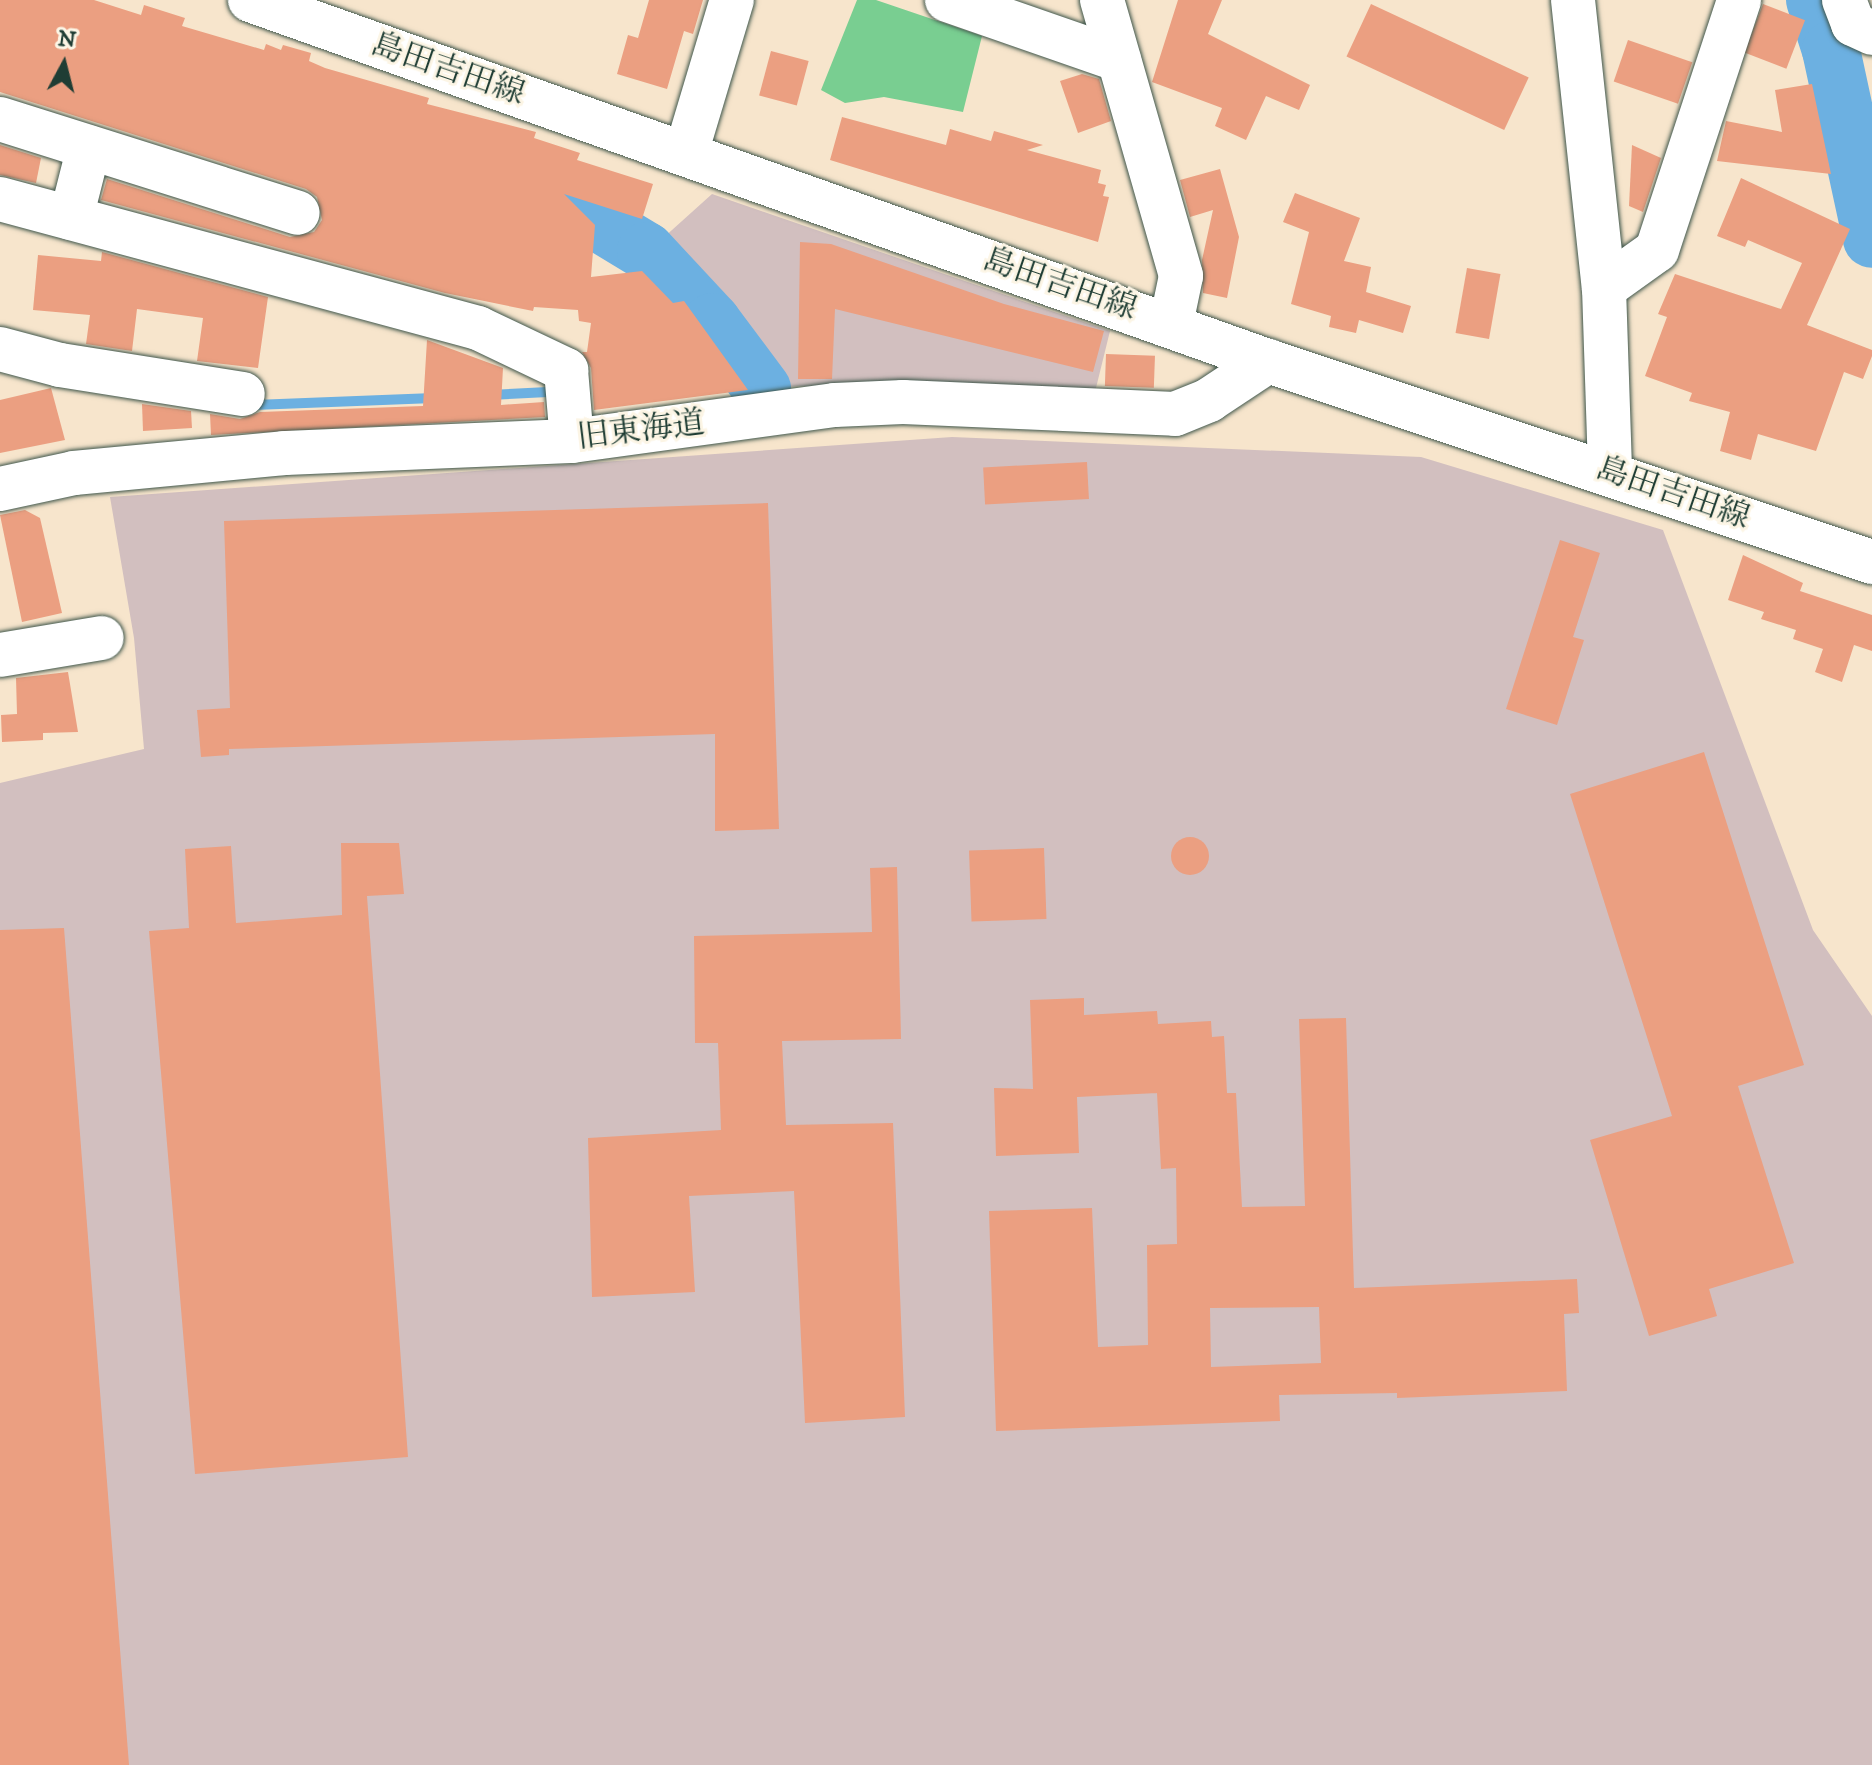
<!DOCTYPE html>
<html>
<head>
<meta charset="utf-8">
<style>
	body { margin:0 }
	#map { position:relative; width:1872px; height:1765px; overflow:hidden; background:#f7e5cc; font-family:"IM FELL DW Pica","Noto Serif JP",serif }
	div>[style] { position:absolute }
	.industrial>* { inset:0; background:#d2bfbf }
	.green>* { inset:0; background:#79ce91 }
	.stream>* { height:10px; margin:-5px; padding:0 5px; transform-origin:5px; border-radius:5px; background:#6cb0e1 }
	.river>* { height:58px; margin:-29px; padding:0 29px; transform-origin:29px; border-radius:29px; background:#6cb0e1 }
	.building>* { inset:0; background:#eb9f81; transform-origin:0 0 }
	.round { border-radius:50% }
	.roads { filter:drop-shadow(0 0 2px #3f564b) drop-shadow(0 0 2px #3f564b) }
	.minor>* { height:44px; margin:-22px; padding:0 22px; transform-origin:22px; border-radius:22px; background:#fff }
	.major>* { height:44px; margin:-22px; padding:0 22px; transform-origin:22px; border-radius:22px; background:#fff }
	span { translate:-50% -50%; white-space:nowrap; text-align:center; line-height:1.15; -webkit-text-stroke:6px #fcf5e5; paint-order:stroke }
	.street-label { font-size:32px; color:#1f3d34 }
	.north { position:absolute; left:24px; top:24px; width:80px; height:80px; -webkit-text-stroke:6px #fcf5e5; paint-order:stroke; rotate:7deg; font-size:22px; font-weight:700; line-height:32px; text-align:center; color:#1f3d34 }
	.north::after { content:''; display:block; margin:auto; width:28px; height:36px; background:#1f3d34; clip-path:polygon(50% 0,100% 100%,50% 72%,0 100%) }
</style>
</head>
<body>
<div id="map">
	<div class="industrial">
		<div style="clip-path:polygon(712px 194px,1110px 331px,1095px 392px,896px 383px,777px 387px,662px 239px)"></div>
		<div style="clip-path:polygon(952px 437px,1421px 457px,1663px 530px,1813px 930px,1872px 1016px,1872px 1765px,0 1765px,0 783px,144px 749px,134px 638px,110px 497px)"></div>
	</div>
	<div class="green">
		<div style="clip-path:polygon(857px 0,876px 0,982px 36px,963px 112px,884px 97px,845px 103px,821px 90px)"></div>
	</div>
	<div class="stream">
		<div style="left:490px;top:395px;width:58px;rotate:-3deg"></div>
		<div style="left:251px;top:405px;width:183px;rotate:-2.2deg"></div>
	</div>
	<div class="river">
		<div style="left:1815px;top:0;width:52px;rotate:72.3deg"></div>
		<div style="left:1831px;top:50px;width:193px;rotate:77.8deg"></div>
		<div style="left:510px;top:187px;width:72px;rotate:18.7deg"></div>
		<div style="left:578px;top:210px;width:79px;rotate:31.1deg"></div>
		<div style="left:646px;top:251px;width:97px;rotate:47.1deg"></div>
		<div style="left:712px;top:322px;width:84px;rotate:53.3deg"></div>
	</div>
	<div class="building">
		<div style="clip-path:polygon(0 0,94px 0,141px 15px,144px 5px,185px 18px,182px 26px,264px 50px,266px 44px,281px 50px,283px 45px,311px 53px,309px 61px,325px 68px,429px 98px,427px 104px,536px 132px,534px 138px,580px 153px,577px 160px,653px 184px,642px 219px,564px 194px,595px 225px,591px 277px,642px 271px,673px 303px,684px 301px,748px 390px,594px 410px,591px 368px,582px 352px,587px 352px,591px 323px,579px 321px,578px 310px,534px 307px,533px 311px,445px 293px,101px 200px,107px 179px,290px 237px,314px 232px,322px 220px,317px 197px,306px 189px,0 92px)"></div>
		<div style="clip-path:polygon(649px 0,703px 0,693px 34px,684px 31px,667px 89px,617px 74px,628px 35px,638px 38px)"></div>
		<div style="clip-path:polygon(1178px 0,1222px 0,1208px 34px,1310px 85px,1299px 110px,1266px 96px,1246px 140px,1215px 126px,1222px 108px,1152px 82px)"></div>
		<div style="left:1371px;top:4px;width:174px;height:58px;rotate:25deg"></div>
		<div style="left:1763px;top:4px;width:45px;height:52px;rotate:21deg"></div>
		<div style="left:1628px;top:40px;width:68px;height:44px;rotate:19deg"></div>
		<div style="left:771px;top:51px;width:39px;height:46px;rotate:15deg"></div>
		<div style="clip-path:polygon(1082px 74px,1099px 79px,1111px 121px,1078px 133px,1060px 81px)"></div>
		<div style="clip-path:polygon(1812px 84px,1831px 174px,1717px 161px,1726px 121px,1782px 132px,1775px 90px)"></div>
		<div style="clip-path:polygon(842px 117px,946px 145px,950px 129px,991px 141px,994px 131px,1043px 145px,1027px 150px,1101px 170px,1098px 183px,1106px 185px,1103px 196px,1109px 197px,1098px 242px,830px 160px)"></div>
		<div style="clip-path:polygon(0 145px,41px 158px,36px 183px,0 175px)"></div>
		<div style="clip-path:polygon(1632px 145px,1661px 158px,1643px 212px,1629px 206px)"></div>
		<div style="clip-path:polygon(1220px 169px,1239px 237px,1227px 298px,1203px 293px,1202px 260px,1213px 210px,1190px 217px,1180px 180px)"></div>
		<div style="clip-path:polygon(1741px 178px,1850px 229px,1807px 325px,1872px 350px,1872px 356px,1863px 379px,1844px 372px,1816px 451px,1758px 434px,1751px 460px,1720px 451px,1730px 412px,1689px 401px,1692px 393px,1645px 376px,1667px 317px,1658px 314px,1675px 274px,1781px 309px,1802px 263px,1748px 240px,1745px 247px,1717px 236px)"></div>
		<div style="clip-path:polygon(1295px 193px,1360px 218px,1344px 261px,1371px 267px,1366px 292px,1411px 306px,1403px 333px,1359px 320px,1356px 333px,1329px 327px,1331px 316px,1291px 304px,1309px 232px,1283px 222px)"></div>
		<div style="clip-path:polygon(800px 242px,831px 244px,1004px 304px,1104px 331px,1093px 372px,835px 309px,832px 379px,798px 379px)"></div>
		<div style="clip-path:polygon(102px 252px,268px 297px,258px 368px,197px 361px,203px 318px,137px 309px,132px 351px,86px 344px,90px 315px,33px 310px,38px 255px,101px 261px)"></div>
		<div style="left:1467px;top:268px;width:34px;height:66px;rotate:10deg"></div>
		<div style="clip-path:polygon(427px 340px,503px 368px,501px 405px,544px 402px,545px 417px,211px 435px,210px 414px,240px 419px,260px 412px,423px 406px)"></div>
		<div style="left:1106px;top:354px;width:49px;height:32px;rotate:2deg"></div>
		<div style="clip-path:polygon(51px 388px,65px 440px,0 453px,0 400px)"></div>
		<div style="clip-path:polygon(142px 404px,191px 411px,192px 428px,143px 431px)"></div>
		<div style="left:1087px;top:462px;width:37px;height:104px;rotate:87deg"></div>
		<div style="clip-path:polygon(768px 503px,779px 829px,715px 831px,715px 734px,229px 749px,229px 755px,201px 757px,197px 710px,230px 708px,224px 521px)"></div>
		<div style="clip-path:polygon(25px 510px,40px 518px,62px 613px,22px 622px,0 515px)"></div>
		<div style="clip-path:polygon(1560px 540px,1600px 553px,1573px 637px,1584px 640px,1557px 725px,1506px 709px)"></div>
		<div style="clip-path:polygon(1743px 555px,1803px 583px,1800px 591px,1872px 615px,1872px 651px,1854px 645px,1842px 682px,1815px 672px,1823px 649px,1793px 639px,1796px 630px,1761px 619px,1764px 612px,1728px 600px)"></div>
		<div style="clip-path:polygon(68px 672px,78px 732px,43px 733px,43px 740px,2px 742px,1px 715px,17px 714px,16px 678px)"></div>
		<div style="clip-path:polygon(1704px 752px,1804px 1065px,1738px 1086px,1794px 1263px,1709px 1289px,1717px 1316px,1649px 1336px,1590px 1140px,1672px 1116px,1570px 794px)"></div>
		<div class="round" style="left:1171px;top:837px;width:38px;height:38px"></div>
		<div style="clip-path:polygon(341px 843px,399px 843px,404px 894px,367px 896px,408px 1457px,195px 1474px,149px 931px,189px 928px,185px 849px,231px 846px,236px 923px,342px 915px)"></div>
		<div style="left:1044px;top:848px;width:71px;height:75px;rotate:88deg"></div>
		<div style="clip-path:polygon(897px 867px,901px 1039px,782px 1041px,786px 1125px,893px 1123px,905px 1417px,805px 1423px,794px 1191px,689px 1196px,695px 1292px,592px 1297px,588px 1138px,721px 1130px,718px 1043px,695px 1043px,694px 936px,872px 932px,870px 868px)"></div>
		<div style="clip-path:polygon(64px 928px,129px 1765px,0 1765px,0 930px)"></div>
		<div style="clip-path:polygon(evenodd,1084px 998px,1084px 1015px,1157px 1011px,1158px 1024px,1211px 1021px,1212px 1037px,1224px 1036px,1227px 1093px,1236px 1093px,1242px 1207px,1305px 1206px,1299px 1019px,1346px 1018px,1354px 1288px,1577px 1279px,1579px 1313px,1564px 1314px,1567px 1391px,1397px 1398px,1397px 1393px,1279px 1395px,1280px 1421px,996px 1431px,989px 1211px,1092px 1208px,1098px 1347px,1148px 1345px,1147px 1245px,1177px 1244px,1176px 1168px,1161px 1169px,1157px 1093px,1077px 1097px,1079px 1153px,996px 1156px,994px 1088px,1033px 1089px,1030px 1000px,1084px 998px,1319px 1307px,1321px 1363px,1211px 1367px,1210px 1308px,1319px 1307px)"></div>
	</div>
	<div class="roads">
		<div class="minor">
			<div style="left:947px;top:0;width:182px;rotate:19.2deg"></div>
			<div style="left:1102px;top:0;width:287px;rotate:74deg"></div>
			<div style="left:1181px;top:276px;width:49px;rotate:101.8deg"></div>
			<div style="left:1573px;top:0;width:290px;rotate:83.9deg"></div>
			<div style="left:1604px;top:288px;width:185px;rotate:88.1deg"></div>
			<div style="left:1844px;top:0;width:26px;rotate:69deg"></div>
			<div style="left:1853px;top:24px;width:21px;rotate:25deg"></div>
			<div style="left:0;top:119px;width:312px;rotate:17.5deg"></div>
			<div style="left:686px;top:153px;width:160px;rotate:-73.3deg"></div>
			<div style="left:0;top:199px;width:495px;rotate:15.1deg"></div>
			<div style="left:478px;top:328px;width:98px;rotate:25.5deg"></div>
			<div style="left:566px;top:370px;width:71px;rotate:85.2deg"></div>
			<div style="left:71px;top:218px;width:73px;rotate:-75.8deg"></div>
			<div style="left:1604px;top:288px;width:65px;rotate:-35.6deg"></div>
			<div style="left:1657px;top:250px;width:263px;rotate:-71.8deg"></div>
			<div style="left:0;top:349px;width:62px;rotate:14.9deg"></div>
			<div style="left:60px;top:365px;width:185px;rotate:9deg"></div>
			<div style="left:0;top:489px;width:76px;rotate:-12.2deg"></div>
			<div style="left:74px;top:473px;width:211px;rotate:-5.4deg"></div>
			<div style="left:284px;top:453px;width:288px;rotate:-2.4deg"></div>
			<div style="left:572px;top:441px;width:265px;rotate:-7.8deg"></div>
			<div style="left:835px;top:405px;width:68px;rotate:-2.5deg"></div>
			<div style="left:903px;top:402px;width:272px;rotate:2.5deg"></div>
			<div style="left:1175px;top:414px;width:37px;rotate:-22deg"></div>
			<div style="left:1209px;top:400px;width:71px;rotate:-33.5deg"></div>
			<div style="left:0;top:655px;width:103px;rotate:-9.5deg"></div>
		</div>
		<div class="major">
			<div style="left:250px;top:0;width:1080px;rotate:19.53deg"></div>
			<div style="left:1268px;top:361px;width:637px;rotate:18.41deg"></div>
		</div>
	</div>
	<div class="street-label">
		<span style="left:448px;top:70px;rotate:19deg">島田吉田線</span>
		<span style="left:1060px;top:285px;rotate:19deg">島田吉田線</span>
		<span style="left:641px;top:431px;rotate:-7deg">旧東海道</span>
		<span style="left:1673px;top:494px;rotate:19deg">島田吉田線</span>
	</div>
	<div class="north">N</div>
</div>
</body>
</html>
